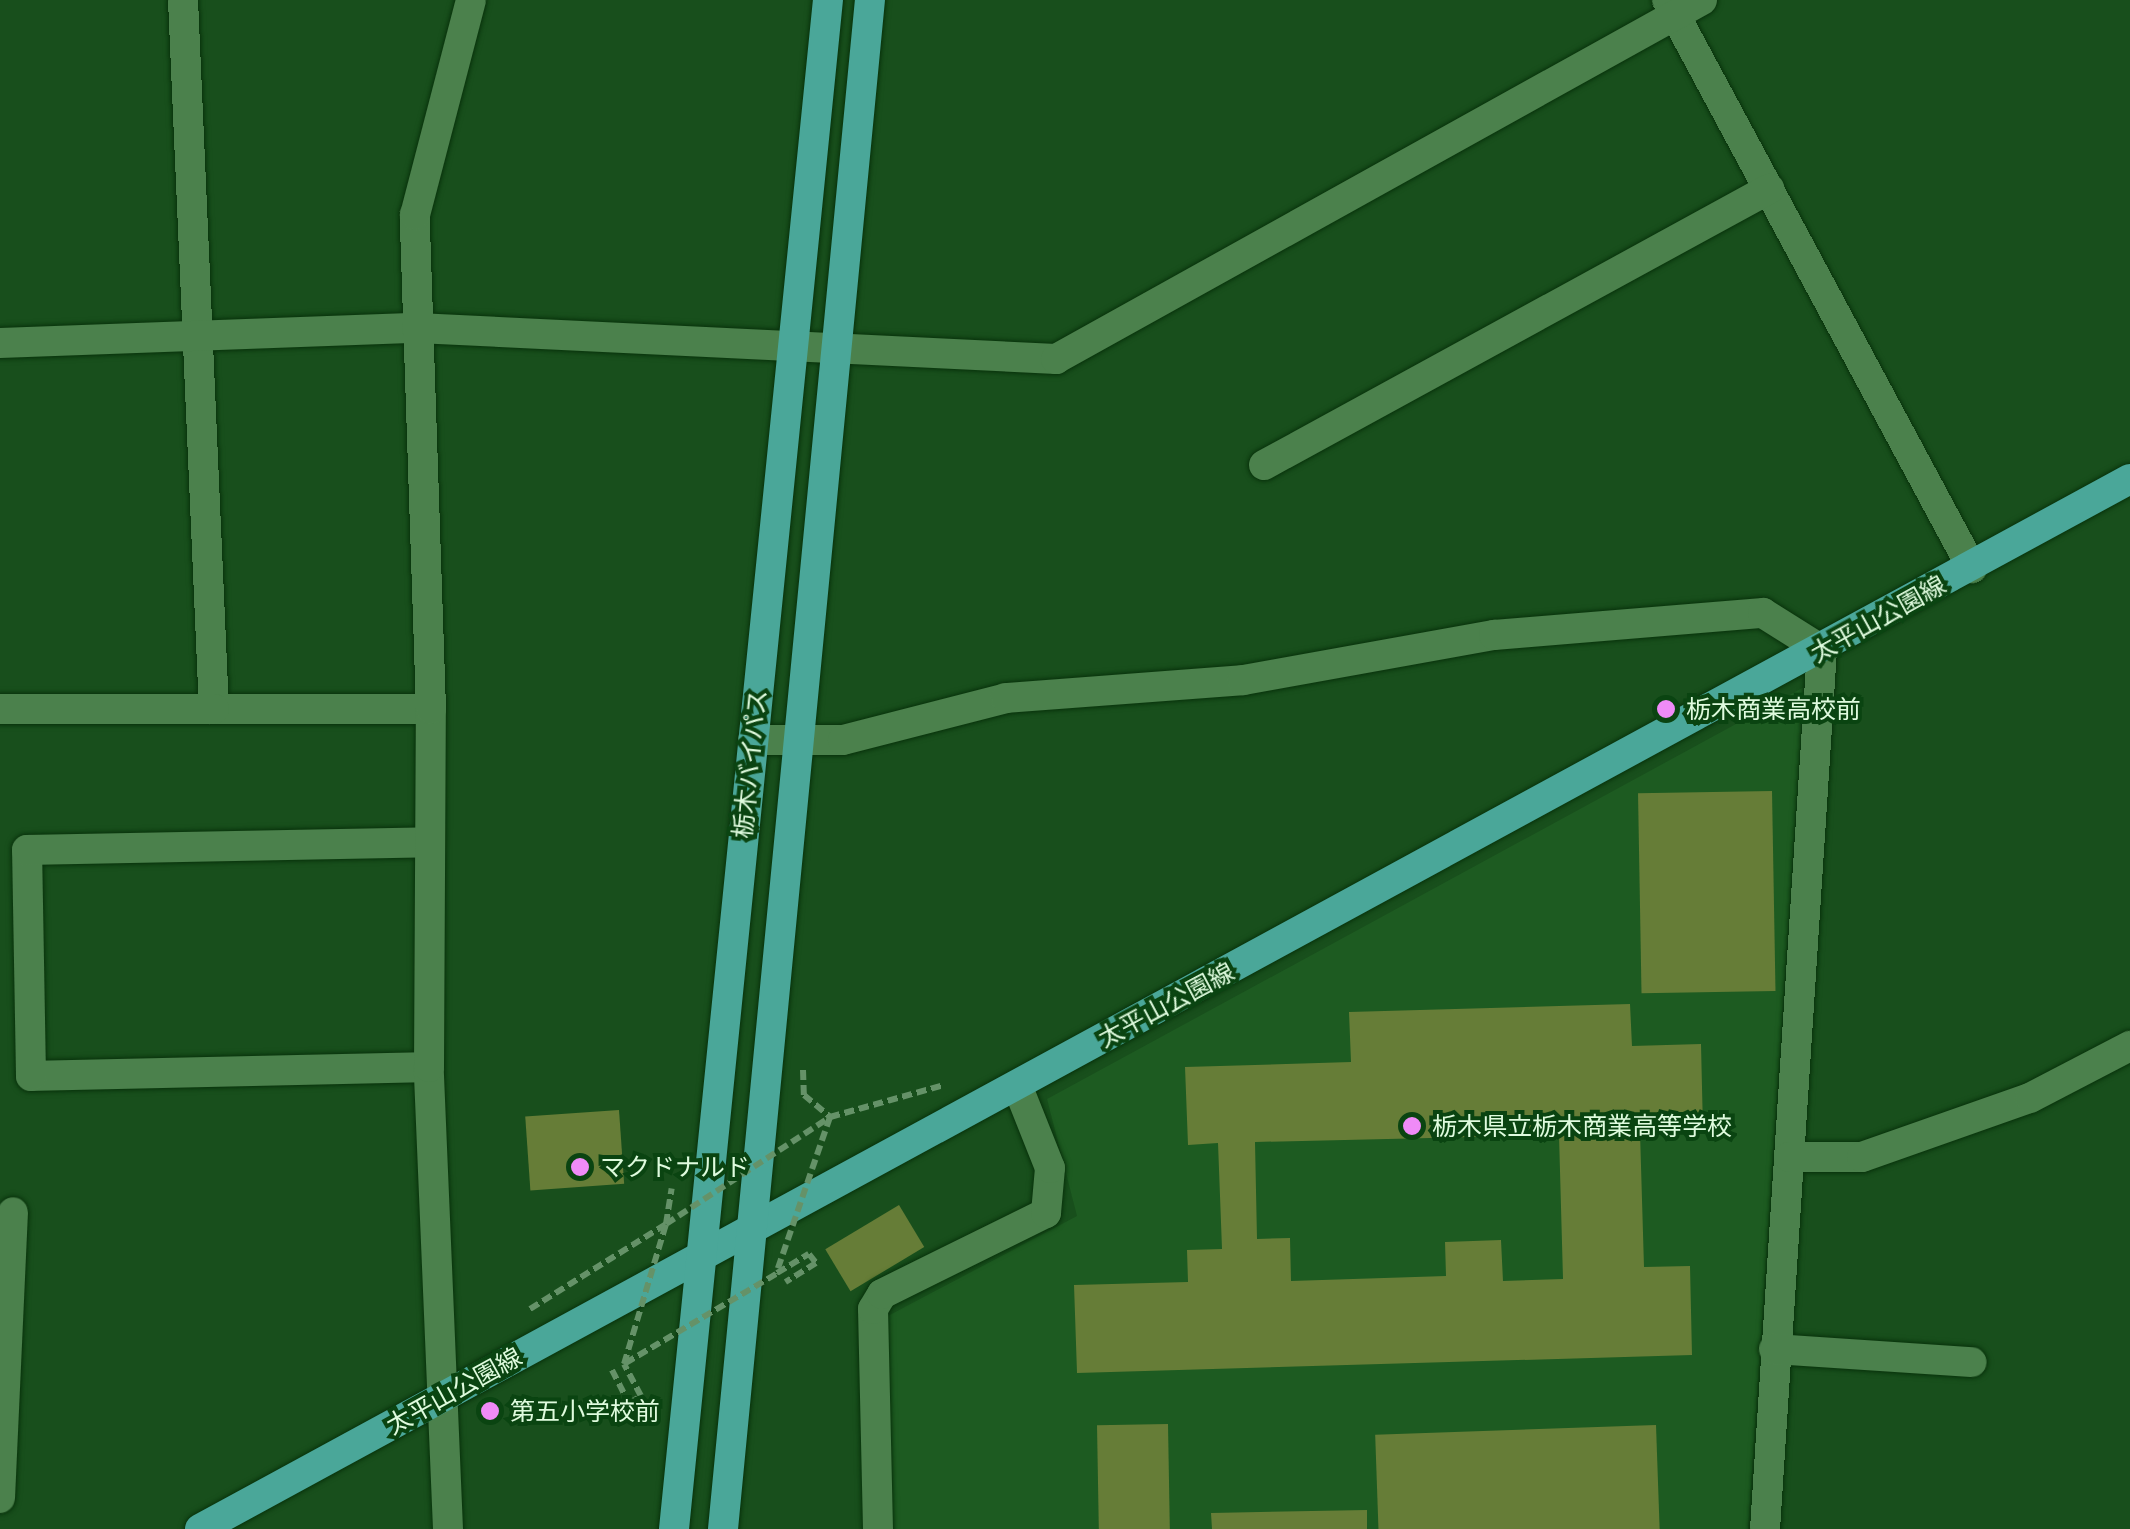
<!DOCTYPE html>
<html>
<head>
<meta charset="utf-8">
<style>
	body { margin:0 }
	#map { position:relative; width:2130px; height:1529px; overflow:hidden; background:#184f1c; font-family:"Source Serif 4","Noto Sans JP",serif }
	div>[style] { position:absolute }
	.built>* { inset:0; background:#1d5b21 }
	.building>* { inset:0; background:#667d37; transform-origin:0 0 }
	.path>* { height:6px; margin-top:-3px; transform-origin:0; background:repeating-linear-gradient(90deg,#659268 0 10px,transparent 0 15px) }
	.roads { filter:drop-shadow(0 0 2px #08320b) drop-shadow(0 0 2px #08320b) }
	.minor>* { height:30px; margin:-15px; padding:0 15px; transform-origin:15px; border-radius:15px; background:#4b814c }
	.major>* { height:30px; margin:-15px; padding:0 15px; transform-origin:15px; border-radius:15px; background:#4aa799 }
	.path-bridge>* { height:6px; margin-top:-3px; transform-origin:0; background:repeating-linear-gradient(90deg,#659268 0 10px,transparent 0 15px) }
	.dots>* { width:28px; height:28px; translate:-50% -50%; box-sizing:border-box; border:5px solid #0a4411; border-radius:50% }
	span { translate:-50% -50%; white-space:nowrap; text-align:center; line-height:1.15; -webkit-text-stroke:8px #0a4411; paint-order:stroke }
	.street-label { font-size:25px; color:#dffbde }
	.poi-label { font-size:25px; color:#dffbde }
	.left { translate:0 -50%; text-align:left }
</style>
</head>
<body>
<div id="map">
	<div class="built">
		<div style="clip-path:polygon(1804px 687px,1748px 1529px,893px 1529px,886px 1317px,1077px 1216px,1047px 1099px)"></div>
	</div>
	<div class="building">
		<div style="left:1772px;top:791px;width:200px;height:134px;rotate:89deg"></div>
		<div style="clip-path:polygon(evenodd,1630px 1004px,1632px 1046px,1701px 1044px,1703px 1130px,1640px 1132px,1644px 1267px,1690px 1266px,1692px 1355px,1077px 1373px,1074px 1285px,1188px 1282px,1187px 1250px,1222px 1249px,1218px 1143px,1188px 1145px,1185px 1067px,1351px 1062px,1349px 1012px,1630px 1004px,1559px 1135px,1563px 1279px,1503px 1281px,1501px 1240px,1445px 1242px,1446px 1276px,1291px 1281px,1290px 1238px,1257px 1239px,1255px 1142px,1559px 1135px)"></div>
		<div style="left:619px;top:1110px;width:74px;height:94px;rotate:86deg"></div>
		<div style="left:899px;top:1205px;width:49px;height:86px;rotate:59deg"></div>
		<div style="left:1168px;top:1424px;width:105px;height:71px;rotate:89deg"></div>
		<div style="left:1656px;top:1425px;width:104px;height:281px;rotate:88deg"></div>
		<div style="clip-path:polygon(1367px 1510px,1367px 1529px,1212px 1529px,1211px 1513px)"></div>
	</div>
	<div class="path">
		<div style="left:803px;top:1070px;width:25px;rotate:88deg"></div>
		<div style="left:804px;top:1095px;width:34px;rotate:40deg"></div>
		<div style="left:830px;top:1117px;width:118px;rotate:-15.7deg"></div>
		<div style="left:777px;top:1273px;width:37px;rotate:-31deg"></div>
		<div style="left:809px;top:1254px;width:11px;rotate:52deg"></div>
		<div style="left:816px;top:1263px;width:36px;rotate:148deg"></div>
		<div style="left:530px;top:1309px;width:160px;rotate:-32deg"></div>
		<div style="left:666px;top:1224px;width:36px;rotate:-81deg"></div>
		<div style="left:612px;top:1370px;width:37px;rotate:63deg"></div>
		<div style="left:629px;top:1403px;width:14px;rotate:-30deg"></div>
		<div style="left:641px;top:1396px;width:36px;rotate:-118deg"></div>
	</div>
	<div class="roads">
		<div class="minor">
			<div style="left:183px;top:0;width:710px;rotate:87.5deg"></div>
			<div style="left:214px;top:709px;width:217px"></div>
			<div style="left:1667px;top:0;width:645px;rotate:61.77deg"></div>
			<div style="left:0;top:343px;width:417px;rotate:-2.1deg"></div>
			<div style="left:417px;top:328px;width:640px;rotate:2.78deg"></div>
			<div style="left:1056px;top:359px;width:739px;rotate:-29.06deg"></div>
			<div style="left:1264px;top:465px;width:576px;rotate:-28.66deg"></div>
			<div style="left:0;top:709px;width:214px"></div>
			<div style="left:753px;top:740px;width:90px"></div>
			<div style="left:843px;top:740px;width:168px;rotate:-14.4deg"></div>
			<div style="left:1006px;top:698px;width:238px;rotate:-4.3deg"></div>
			<div style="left:1243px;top:680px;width:255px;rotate:-10.2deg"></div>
			<div style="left:1494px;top:635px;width:270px;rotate:-4.7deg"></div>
			<div style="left:1763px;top:613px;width:70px;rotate:32.1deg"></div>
			<div style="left:1822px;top:650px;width:881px;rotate:93.71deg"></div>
			<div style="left:429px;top:1067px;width:398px;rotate:178.7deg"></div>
			<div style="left:31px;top:1076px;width:226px;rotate:-91deg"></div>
			<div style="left:27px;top:850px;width:403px;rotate:-1.1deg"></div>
			<div style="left:1789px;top:1157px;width:73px"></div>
			<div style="left:1862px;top:1157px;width:178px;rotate:-19.4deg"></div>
			<div style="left:2030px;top:1098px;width:113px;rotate:-27.5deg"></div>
			<div style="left:1774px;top:1349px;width:198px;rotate:3.8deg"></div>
			<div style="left:0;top:1498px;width:286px;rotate:-87.4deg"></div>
			<div style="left:448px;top:1529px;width:462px;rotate:-92.4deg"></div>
			<div style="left:429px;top:1067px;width:358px;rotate:-89.7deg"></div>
			<div style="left:431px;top:709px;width:494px;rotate:-91.9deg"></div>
			<div style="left:415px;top:215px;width:222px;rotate:-75.4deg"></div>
			<div style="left:878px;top:1529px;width:220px;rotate:-91.3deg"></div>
			<div style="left:873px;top:1309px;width:17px;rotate:-59deg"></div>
			<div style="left:882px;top:1294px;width:183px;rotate:-26.3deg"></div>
			<div style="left:1046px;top:1213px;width:45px;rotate:-84.9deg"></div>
			<div style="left:1050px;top:1168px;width:89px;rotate:-111.7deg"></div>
		</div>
		<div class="major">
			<div style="left:200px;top:1529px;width:2197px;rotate:-28.55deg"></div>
			<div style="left:674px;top:1529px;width:1537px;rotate:-84.25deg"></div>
			<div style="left:723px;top:1529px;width:1536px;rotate:-84.51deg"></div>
		</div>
	</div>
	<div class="path-bridge">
		<div style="left:830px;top:1117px;width:166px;rotate:109deg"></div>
		<div style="left:776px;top:1274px;width:177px;rotate:149.4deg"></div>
		<div style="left:624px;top:1364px;width:146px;rotate:-73.3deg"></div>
		<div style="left:666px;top:1224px;width:196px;rotate:-33.1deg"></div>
	</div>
	<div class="dots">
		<div style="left:1666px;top:709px;background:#ef8bf7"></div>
		<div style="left:1412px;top:1126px;background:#ef8bf7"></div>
		<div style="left:580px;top:1167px;background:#ef8bf7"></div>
		<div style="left:490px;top:1411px;background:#ef8bf7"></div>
	</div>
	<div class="street-label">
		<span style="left:1878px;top:619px;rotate:-29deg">太平山公園線</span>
		<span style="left:750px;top:764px;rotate:-84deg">栃木バイパス</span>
		<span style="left:1166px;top:1005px;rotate:-28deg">太平山公園線</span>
		<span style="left:454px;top:1391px;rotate:-29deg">太平山公園線</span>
	</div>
	<div class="poi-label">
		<span class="left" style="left:1686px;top:709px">栃木商業高校前</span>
		<span class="left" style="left:1432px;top:1126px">栃木県立栃木商業高等学校</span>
		<span class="left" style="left:600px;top:1167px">マクドナルド</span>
		<span class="left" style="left:510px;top:1411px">第五小学校前</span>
	</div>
</div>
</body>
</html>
